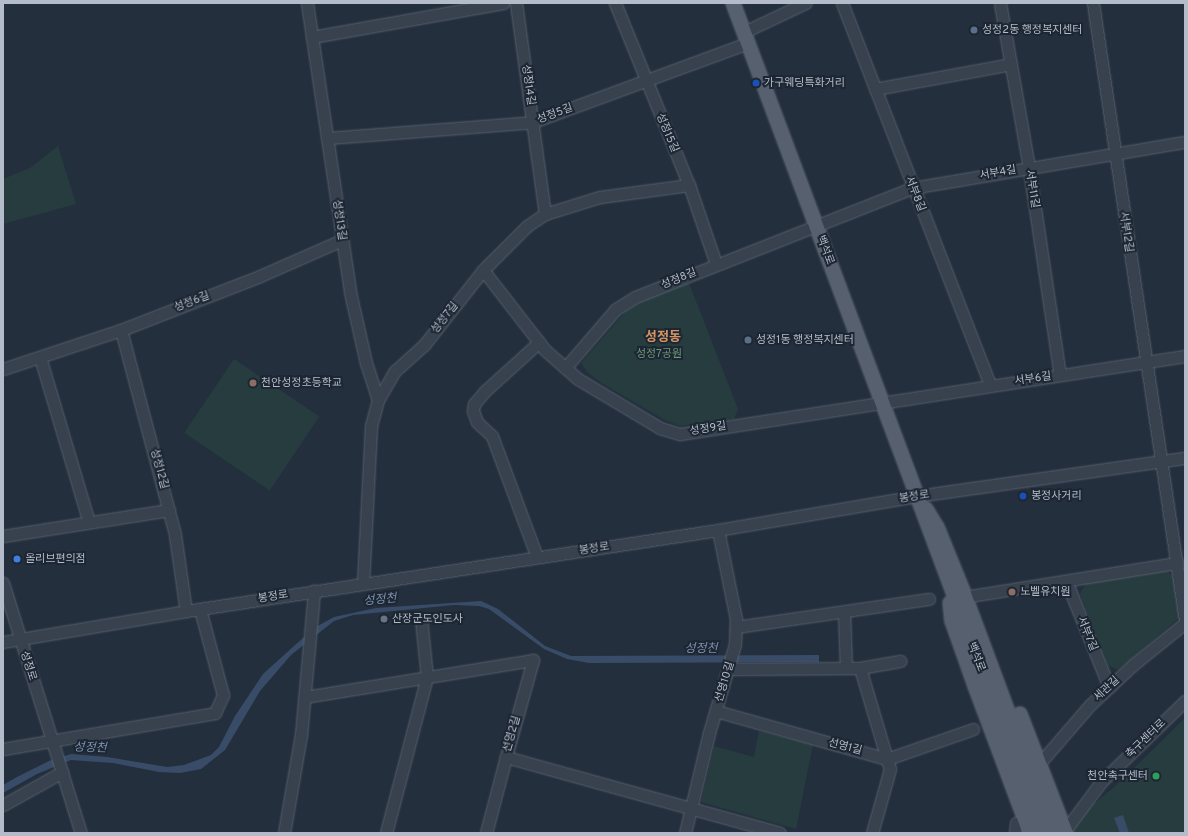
<!DOCTYPE html>
<html>
<head>
<meta charset="utf-8">
<style>
	body { margin:0 }
	#map { position:relative; width:1188px; height:836px; overflow:hidden; background:#242f3e; font-family:Overpass,"Noto Sans KR",sans-serif }
	div>[style] { position:absolute }
	.green>* { inset:0; background:#263c3f; transform-origin:0 0 }
	.water>* { inset:0; background:#394c67 }
	.roads { filter:drop-shadow(0 0 1px #565f6c) drop-shadow(0 0 1px #565f6c) }
	.minor>* { height:11px; margin:-5.5px; padding:0 5.5px; transform-origin:5.5px; border-radius:5.5px; background:#38414e }
	.major>* { height:14px; margin:-7px; padding:0 7px; transform-origin:7px; border-radius:7px; background:#56606e }
	.dots>* { width:11px; height:11px; translate:-50% -50%; box-sizing:border-box; border:2px solid #1d2633; border-radius:50% }
	span { translate:-50% -50%; white-space:nowrap; text-align:center; line-height:1.15; -webkit-text-stroke:4px #1d2633; paint-order:stroke }
	.poi-label { font-size:11px; color:#b4bcc9 }
	.left { translate:0 -50%; text-align:left }
	.right { translate:-100% -50%; text-align:right }
	.street-label { font-size:11px; color:#b4bcc9 }
	.park-label { font-size:11px; color:#6b9a76 }
	.water-label { font-size:12px; color:#7c92b1; font-style:italic }
	.quarter-label { font-size:13px; color:#d59563; font-weight:700 }
	.frame { position:absolute; inset:0; border:4px solid #b4bcc9; pointer-events:none }
</style>
</head>
<body>
<div id="map">
	<div class="green">
		<div style="clip-path:polygon(58px 146px,76px 204px,3px 224px,3px 179px,30px 168px)"></div>
		<div style="clip-path:polygon(689px 283px,738px 409px,734px 419px,679px 426px,663px 419px,603px 384px,588px 373px,581px 363px,626px 311px,647px 298px)"></div>
		<div style="left:234px;top:359px;width:103px;height:89px;rotate:34deg"></div>
		<div style="clip-path:polygon(1167px 571px,1173px 576px,1180px 615px,1178px 619px,1118px 670px,1108px 665px,1080px 594px,1086px 583px)"></div>
		<div style="clip-path:polygon(1185px 718px,1185px 833px,1072px 833px,1069px 825px,1121px 781px)"></div>
		<div style="clip-path:polygon(759px 731px,813px 744px,796px 829px,701px 802px,714px 746px,754px 757px)"></div>
	</div>
	<div class="water">
		<div style="clip-path:polygon(481px 601px,498px 609px,545px 646px,571px 656px,819px 655px,819px 662px,589px 663px,567px 659px,544px 649px,489px 609px,479px 606px,454px 605px,353px 615px,334px 621px,291px 655px,260px 691px,225px 750px,201px 769px,180px 773px,159px 772px,113px 763px,71px 760px,37px 774px,3px 793px,3px 785px,17px 777px,49px 761px,71px 754px,107px 757px,167px 767px,184px 765px,211px 755px,219px 747px,235px 716px,263px 674px,314px 628px,334px 617px,376px 608px)"></div>
		<div style="clip-path:polygon(1123px 815px,1129px 833px,1120px 833px,1114px 818px)"></div>
	</div>
	<div class="roads">
		<div class="minor">
			<div style="left:307px;top:3px;width:292px;rotate:81.5deg"></div>
			<div style="left:350px;top:292px;width:73px;rotate:77.3deg"></div>
			<div style="left:366px;top:363px;width:39px;rotate:72deg"></div>
			<div style="left:516px;top:3px;width:213px;rotate:82.2deg"></div>
			<div style="left:615px;top:3px;width:196px;rotate:67.9deg"></div>
			<div style="left:689px;top:185px;width:83px;rotate:71.1deg"></div>
			<div style="left:842px;top:3px;width:410px;rotate:68.8deg"></div>
			<div style="left:1000px;top:3px;width:168px;rotate:80deg"></div>
			<div style="left:1029px;top:168px;width:209px;rotate:81.5deg"></div>
			<div style="left:1093px;top:3px;width:625px;rotate:81.53deg"></div>
			<div style="left:744px;top:32px;width:68px;rotate:-25.4deg"></div>
			<div style="left:312px;top:37px;width:194px;rotate:-10.1deg"></div>
			<div style="left:875px;top:89px;width:138px;rotate:-10.4deg"></div>
			<div style="left:327px;top:138px;width:207px;rotate:-4.4deg"></div>
			<div style="left:533px;top:122px;width:229px;rotate:-20.2deg"></div>
			<div style="left:483px;top:270px;width:101px;rotate:52.2deg"></div>
			<div style="left:545px;top:350px;width:44px;rotate:41.3deg"></div>
			<div style="left:578px;top:379px;width:96px;rotate:30.9deg"></div>
			<div style="left:660px;top:428px;width:21px;rotate:17deg"></div>
			<div style="left:680px;top:434px;width:511px;rotate:-8.78deg"></div>
			<div style="left:121px;top:330px;width:212px;rotate:75.2deg"></div>
			<div style="left:175px;top:535px;width:77px;rotate:81.8deg"></div>
			<div style="left:40px;top:357px;width:172px;rotate:73.5deg"></div>
			<div style="left:565px;top:368px;width:78px;rotate:-49.2deg"></div>
			<div style="left:616px;top:309px;width:22px;rotate:-32deg"></div>
			<div style="left:635px;top:297px;width:298px;rotate:-21.5deg"></div>
			<div style="left:912px;top:188px;width:277px;rotate:-9.6deg"></div>
			<div style="left:3px;top:369px;width:124px;rotate:-18.3deg"></div>
			<div style="left:121px;top:330px;width:149px;rotate:-21.2deg"></div>
			<div style="left:260px;top:276px;width:90px;rotate:-23.7deg"></div>
			<div style="left:3px;top:536px;width:168px;rotate:-8.9deg"></div>
			<div style="left:537px;top:557px;width:129px;rotate:-110.4deg"></div>
			<div style="left:492px;top:436px;width:21px;rotate:-137deg"></div>
			<div style="left:477px;top:422px;width:12px;rotate:-110deg"></div>
			<div style="left:473px;top:411px;width:7px;rotate:-82deg"></div>
			<div style="left:474px;top:404px;width:17px;rotate:-50deg"></div>
			<div style="left:485px;top:391px;width:73px;rotate:-42.2deg"></div>
			<div style="left:1066px;top:581px;width:114px;rotate:67.9deg"></div>
			<div style="left:3px;top:583px;width:262px;rotate:72.7deg"></div>
			<div style="left:363px;top:584px;width:158px;rotate:-87.1deg"></div>
			<div style="left:371px;top:426px;width:27px;rotate:-75deg"></div>
			<div style="left:378px;top:400px;width:34px;rotate:-60deg"></div>
			<div style="left:395px;top:371px;width:39px;rotate:-42deg"></div>
			<div style="left:424px;top:345px;width:95px;rotate:-51.8deg"></div>
			<div style="left:483px;top:270px;width:62px;rotate:-45deg"></div>
			<div style="left:527px;top:226px;width:22px;rotate:-34deg"></div>
			<div style="left:545px;top:214px;width:58px;rotate:-17.2deg"></div>
			<div style="left:600px;top:197px;width:90px;rotate:-7.7deg"></div>
			<div style="left:970px;top:596px;width:210px;rotate:-9.1deg"></div>
			<div style="left:844px;top:612px;width:56px;rotate:88deg"></div>
			<div style="left:736px;top:627px;width:195px;rotate:-8.3deg"></div>
			<div style="left:3px;top:642px;width:186px;rotate:-9.6deg"></div>
			<div style="left:186px;top:611px;width:538px;rotate:-8.66deg"></div>
			<div style="left:718px;top:530px;width:202px;rotate:-9.7deg"></div>
			<div style="left:917px;top:496px;width:271px;rotate:-8.1deg"></div>
			<div style="left:860px;top:668px;width:105px;rotate:73.5deg"></div>
			<div style="left:890px;top:769px;width:66px;rotate:105.7deg"></div>
			<div style="left:729px;top:669px;width:131px;rotate:-0.4deg"></div>
			<div style="left:860px;top:668px;width:41px;rotate:-9.9deg"></div>
			<div style="left:305px;top:697px;width:231px;rotate:-9.2deg"></div>
			<div style="left:533px;top:660px;width:101px;rotate:105.6deg"></div>
			<div style="left:506px;top:757px;width:284px;rotate:15.5deg"></div>
			<div style="left:716px;top:711px;width:178px;rotate:15.7deg"></div>
			<div style="left:887px;top:759px;width:91px;rotate:-19.2deg"></div>
			<div style="left:3px;top:749px;width:215px;rotate:-9.6deg"></div>
			<div style="left:215px;top:713px;width:20px;rotate:-66deg"></div>
			<div style="left:223px;top:695px;width:89px;rotate:-105deg"></div>
			<div style="left:1039px;top:764px;width:78px;rotate:-49.2deg"></div>
			<div style="left:1090px;top:705px;width:60px;rotate:-43deg"></div>
			<div style="left:1134px;top:664px;width:65px;rotate:-38.8deg"></div>
			<div style="left:3px;top:805px;width:68px;rotate:-29.2deg"></div>
			<div style="left:284px;top:833px;width:99px;rotate:-80.2deg"></div>
			<div style="left:301px;top:735px;width:145px;rotate:-84.8deg"></div>
			<div style="left:386px;top:833px;width:161px;rotate:-75.3deg"></div>
			<div style="left:427px;top:677px;width:58px;rotate:-95.9deg"></div>
			<div style="left:486px;top:833px;width:79px;rotate:-75.3deg"></div>
			<div style="left:685px;top:833px;width:103px;rotate:-76.5deg"></div>
			<div style="left:709px;top:733px;width:93px;rotate:-73.7deg"></div>
			<div style="left:735px;top:644px;width:25px;rotate:-88deg"></div>
			<div style="left:736px;top:619px;width:91px;rotate:-101.4deg"></div>
			<div style="left:1015px;top:833px;width:10px;rotate:-84deg"></div>
			<div style="left:1063px;top:833px;width:64px;rotate:-53.3deg"></div>
			<div style="left:1101px;top:782px;width:117px;rotate:-44deg"></div>
		</div>
		<div class="major">
			<div style="left:733px;top:3px;width:886px;rotate:69.52deg"></div>
			<div style="left:926px;top:509px;width:21px;rotate:59deg"></div>
			<div style="left:937px;top:527px;width:69px;rotate:67.9deg"></div>
			<div style="left:963px;top:591px;width:258px;rotate:69.6deg"></div>
			<div style="left:950px;top:603px;width:18px;rotate:84deg"></div>
			<div style="left:952px;top:621px;width:69px;rotate:70.5deg"></div>
			<div style="left:975px;top:686px;width:157px;rotate:69.5deg"></div>
			<div style="left:1020px;top:714px;width:128px;rotate:68.9deg"></div>
		</div>
	</div>
	<div class="dots">
		<div style="left:974px;top:30px;background:#5c6f8a"></div>
		<div style="left:756px;top:83px;background:#1a4fb4"></div>
		<div style="left:748px;top:340px;background:#5c6f8a"></div>
		<div style="left:253px;top:383px;background:#8d6e63"></div>
		<div style="left:1023px;top:496px;background:#1a4fb4"></div>
		<div style="left:17px;top:559px;background:#3f7fe0"></div>
		<div style="left:1012px;top:592px;background:#8d6e63"></div>
		<div style="left:384px;top:619px;background:#6b7280"></div>
		<div style="left:1156px;top:776px;background:#2e9e5b"></div>
	</div>
	<div class="poi-label">
		<span class="left" style="left:982px;top:30px">성정2동 행정복지센터</span>
		<span class="left" style="left:764px;top:83px">가구웨딩특화거리</span>
		<span class="left" style="left:756px;top:340px">성정1동 행정복지센터</span>
		<span class="left" style="left:261px;top:383px">천안성정초등학교</span>
		<span class="left" style="left:1031px;top:496px">봉정사거리</span>
		<span class="left" style="left:25px;top:559px">올리브편의점</span>
		<span class="left" style="left:1020px;top:592px">노벨유치원</span>
		<span class="left" style="left:392px;top:619px">산장군도인도사</span>
		<span class="right" style="left:1148px;top:776px">천안축구센터</span>
	</div>
	<div class="street-label">
		<span style="left:528px;top:85px;rotate:82deg">성정14길</span>
		<span style="left:555px;top:114px;rotate:-20deg">성정5길</span>
		<span style="left:667px;top:133px;rotate:67deg">성정15길</span>
		<span style="left:998px;top:173px;rotate:-10deg">서부4길</span>
		<span style="left:1032px;top:189px;rotate:81deg">서부11길</span>
		<span style="left:915px;top:194px;rotate:69deg">서부8길</span>
		<span style="left:339px;top:220px;rotate:82deg">성정13길</span>
		<span style="left:1126px;top:232px;rotate:82deg">서부12길</span>
		<span style="left:825px;top:250px;rotate:70deg">백석로</span>
		<span style="left:679px;top:279px;rotate:-22deg">성정8길</span>
		<span style="left:192px;top:302px;rotate:-21deg">성정6길</span>
		<span style="left:445px;top:318px;rotate:-52deg">성정7길</span>
		<span style="left:1033px;top:379px;rotate:-8deg">서부6길</span>
		<span style="left:708px;top:429px;rotate:-9deg">성정9길</span>
		<span style="left:159px;top:469px;rotate:75deg">성정12길</span>
		<span style="left:914px;top:497px;rotate:-9deg">봉정로</span>
		<span style="left:594px;top:549px;rotate:-9deg">봉정로</span>
		<span style="left:273px;top:597px;rotate:-9deg">봉정로</span>
		<span style="left:1087px;top:634px;rotate:68deg">서부7길</span>
		<span style="left:976px;top:657px;rotate:69deg">백석로</span>
		<span style="left:28px;top:666px;rotate:73deg">성정로</span>
		<span style="left:725px;top:682px;rotate:-73deg">선영10길</span>
		<span style="left:1107px;top:689px;rotate:-43deg">세관길</span>
		<span style="left:512px;top:734px;rotate:-74deg">선영2길</span>
		<span style="left:1146px;top:739px;rotate:-44deg">축구센터로</span>
		<span style="left:845px;top:747px;rotate:15deg">선영1길</span>
	</div>
	<div class="park-label">
		<span style="left:659px;top:354px">성정7공원</span>
	</div>
	<div class="water-label">
		<span style="left:380px;top:601px;rotate:-5deg">성정천</span>
		<span style="left:701px;top:650px">성정천</span>
		<span style="left:90px;top:749px;rotate:2deg">성정천</span>
	</div>
	<div class="quarter-label">
		<span style="left:663px;top:338px">성정동</span>
	</div>
	<div class="frame"></div>
</div>
</body>
</html>
